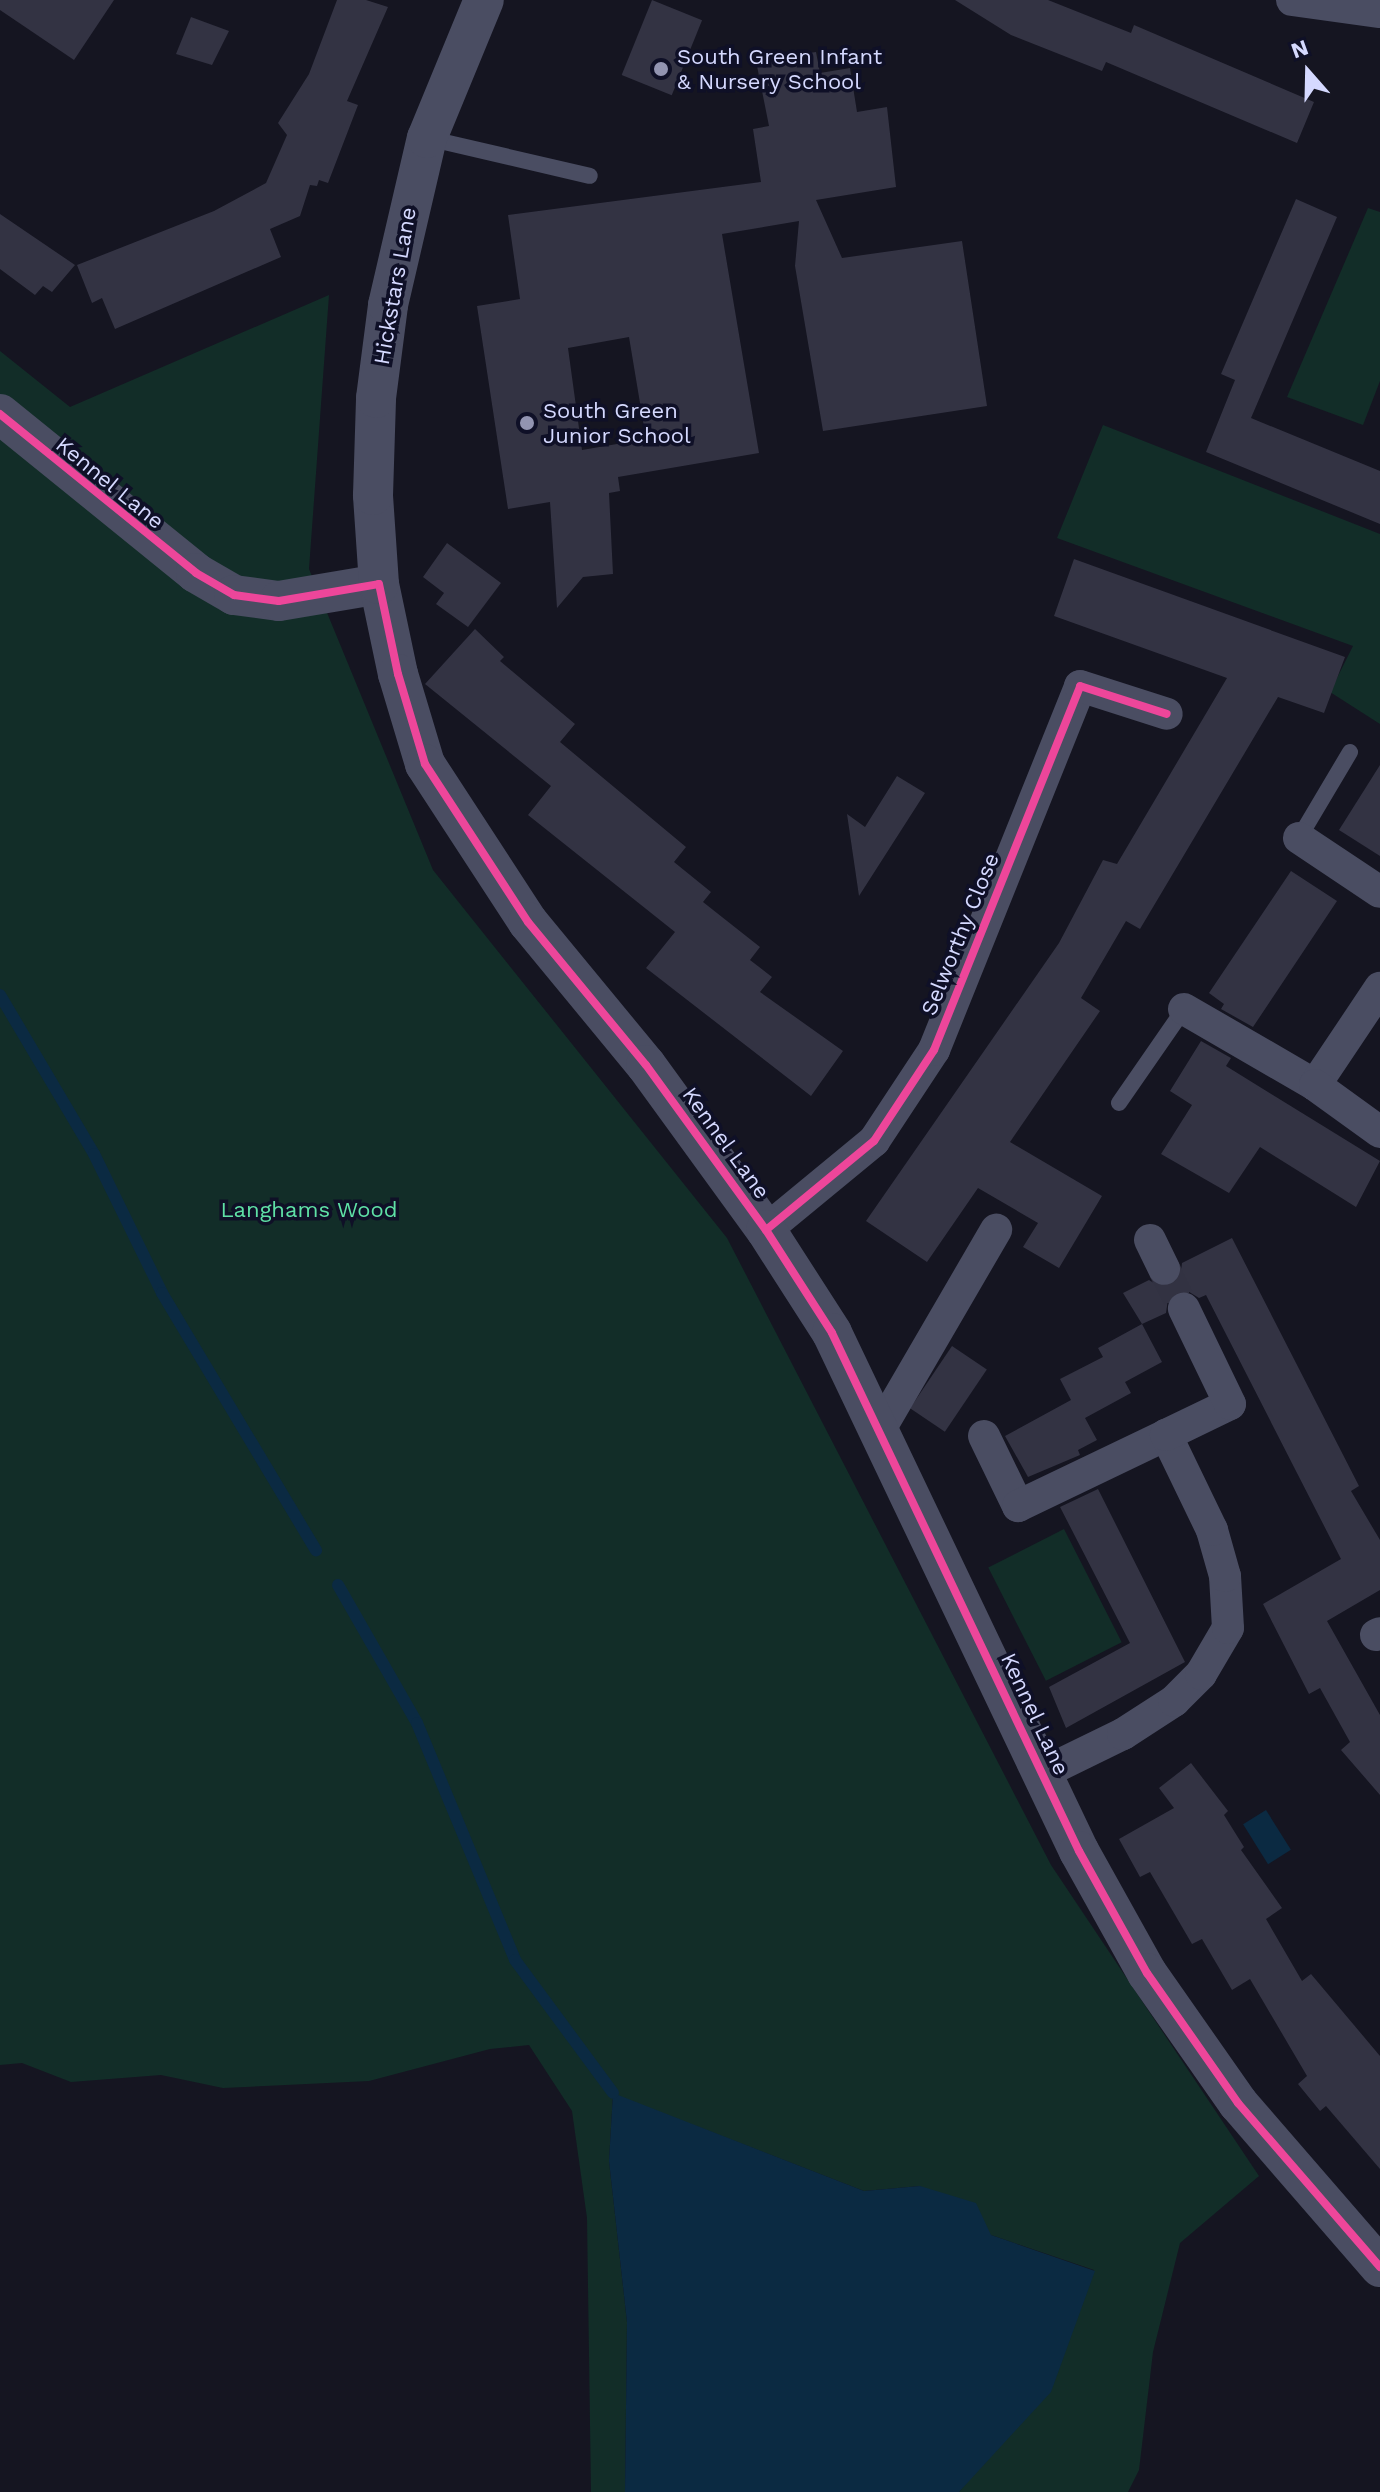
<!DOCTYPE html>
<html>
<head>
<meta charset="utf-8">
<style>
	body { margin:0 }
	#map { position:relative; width:1380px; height:2492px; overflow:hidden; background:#151521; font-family:"Work Sans",sans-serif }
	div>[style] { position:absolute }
	.green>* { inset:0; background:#122d28; transform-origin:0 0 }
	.water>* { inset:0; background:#0b2a42; transform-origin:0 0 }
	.stream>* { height:12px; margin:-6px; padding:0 6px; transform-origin:6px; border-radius:6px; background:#0b2a42 }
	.building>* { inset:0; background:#333343; transform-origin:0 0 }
	.minor-tunnel>* { height:32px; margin-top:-16px; transform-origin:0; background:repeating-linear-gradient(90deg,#323242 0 32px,transparent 0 48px) }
	.service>* { height:16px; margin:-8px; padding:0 8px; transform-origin:8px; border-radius:8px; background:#4a4d62 }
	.minor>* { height:32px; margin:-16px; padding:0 16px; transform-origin:16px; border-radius:16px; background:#4a4d62 }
	.tertiary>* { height:40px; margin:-20px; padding:0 20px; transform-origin:20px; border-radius:20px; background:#4a4d62 }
	.cycleway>* { height:8px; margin:-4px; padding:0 4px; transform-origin:4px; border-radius:4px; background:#ed469a }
	.dots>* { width:22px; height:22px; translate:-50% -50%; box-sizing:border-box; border:4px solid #0f1027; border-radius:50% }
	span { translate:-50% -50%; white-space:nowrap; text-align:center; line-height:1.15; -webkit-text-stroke:7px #0f1027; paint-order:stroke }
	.poi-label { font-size:22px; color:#d5d9ff }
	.left { translate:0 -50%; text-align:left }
	.street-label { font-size:22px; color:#d5d9ff }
	.park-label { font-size:22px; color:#5fe1a6 }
	.north { position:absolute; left:1268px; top:32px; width:80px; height:80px; -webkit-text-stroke:6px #0f1027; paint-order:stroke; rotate:340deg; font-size:22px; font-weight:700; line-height:32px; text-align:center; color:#d5d9ff }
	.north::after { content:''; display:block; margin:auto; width:28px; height:36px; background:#d5d9ff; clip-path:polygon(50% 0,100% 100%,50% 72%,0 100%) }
</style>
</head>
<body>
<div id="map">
	<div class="green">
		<div style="clip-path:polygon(1368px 208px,1380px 212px,1380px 381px,1363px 425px,1287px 397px)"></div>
		<div style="clip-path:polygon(329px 295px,309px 569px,433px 870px,727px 1238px,1051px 1865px,1259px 2176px,1180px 2243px,1153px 2352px,1139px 2470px,1128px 2492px,959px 2492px,989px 2454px,1094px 2270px,991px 2235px,920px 2186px,864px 2191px,613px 2094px,609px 2161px,627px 2322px,625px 2492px,591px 2492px,587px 2218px,572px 2111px,529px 2045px,490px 2049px,369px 2081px,223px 2088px,161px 2075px,71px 2082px,22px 2063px,0 2065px,0 351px,70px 407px)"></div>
		<div style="clip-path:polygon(1103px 425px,1380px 534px,1380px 724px,1330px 692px,1353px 646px,1057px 538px)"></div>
		<div style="left:1064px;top:1529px;width:127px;height:85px;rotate:63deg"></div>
	</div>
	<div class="water">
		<div style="left:1266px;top:1810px;width:47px;height:27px;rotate:58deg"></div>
		<div style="clip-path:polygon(613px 2093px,864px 2191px,920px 2186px,976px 2203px,991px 2235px,1095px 2271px,1051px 2392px,959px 2492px,625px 2492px,627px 2322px,609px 2161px)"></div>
	</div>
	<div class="stream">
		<div style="left:0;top:995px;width:185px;rotate:59.4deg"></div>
		<div style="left:94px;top:1154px;width:155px;rotate:63.9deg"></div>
		<div style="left:162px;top:1293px;width:300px;rotate:59.1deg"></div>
		<div style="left:338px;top:1585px;width:159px;rotate:60.2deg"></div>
		<div style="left:417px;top:1723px;width:256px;rotate:67.5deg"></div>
		<div style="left:515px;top:1960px;width:165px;rotate:53.6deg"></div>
	</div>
	<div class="building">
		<div style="clip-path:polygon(0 0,114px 0,74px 60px,0 10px)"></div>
		<div style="clip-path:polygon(337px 0,366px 0,388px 7px,347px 101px,358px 105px,328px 183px,319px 180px,317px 186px,310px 185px,300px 216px,270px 229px,281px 257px,115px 329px,102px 298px,92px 303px,77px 265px,214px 211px,266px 183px,287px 135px,278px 123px,309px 74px)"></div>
		<div style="left:652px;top:0;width:54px;height:81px;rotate:22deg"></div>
		<div style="clip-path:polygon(955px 0,1048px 0,1131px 33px,1134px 25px,1314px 102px,1297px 143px,1106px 62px,1102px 71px,1011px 35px)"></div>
		<div style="clip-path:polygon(191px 17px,229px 31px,212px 65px,176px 54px)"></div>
		<div style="clip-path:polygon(evenodd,816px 52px,820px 73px,850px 68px,857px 112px,887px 107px,896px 187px,816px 200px,842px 258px,962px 241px,987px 406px,823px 431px,795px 266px,799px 221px,722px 234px,759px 453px,618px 477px,620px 491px,609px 493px,613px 574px,583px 577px,557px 608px,550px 502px,508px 509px,477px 306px,520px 299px,508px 215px,761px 182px,753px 129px,769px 126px,756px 61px,816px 52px,629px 337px,646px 439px,582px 450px,568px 348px,629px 337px)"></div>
		<div style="clip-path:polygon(1296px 199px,1337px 217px,1251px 418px,1380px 471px,1380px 524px,1206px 452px,1235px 380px,1221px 374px)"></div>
		<div style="clip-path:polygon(0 214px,75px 265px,52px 292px,43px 286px,35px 295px,0 269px)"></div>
		<div style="clip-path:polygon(447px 543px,501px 583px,468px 627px,436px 604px,444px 593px,423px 577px)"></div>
		<div style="clip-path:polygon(1074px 559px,1345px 657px,1324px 713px,1278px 697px,1140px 929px,1126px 921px,1081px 998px,1100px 1011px,1010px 1142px,1102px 1196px,1059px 1268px,1023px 1247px,1038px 1223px,978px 1188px,927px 1262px,866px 1221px,1059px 943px,1103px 860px,1117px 864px,1227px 678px,1054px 616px)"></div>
		<div style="clip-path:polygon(475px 629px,504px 657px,500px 661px,575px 724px,560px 742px,686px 847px,674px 862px,711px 892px,703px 902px,760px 947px,750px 960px,772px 977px,760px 992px,843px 1051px,811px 1096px,646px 968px,675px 932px,528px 815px,551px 786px,425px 684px)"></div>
		<div style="clip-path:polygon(1380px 765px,1380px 856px,1339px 830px)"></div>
		<div style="clip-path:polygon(897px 776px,925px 793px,859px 896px,847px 814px,865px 827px)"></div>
		<div style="clip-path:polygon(1291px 871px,1337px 901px,1253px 1027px,1221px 1009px,1224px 1004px,1209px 993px)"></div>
		<div style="clip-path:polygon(1201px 1041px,1231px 1058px,1226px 1066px,1380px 1161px,1356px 1207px,1260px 1147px,1229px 1193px,1161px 1154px,1192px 1105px,1170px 1091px)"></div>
		<div style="clip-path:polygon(1232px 1238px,1359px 1486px,1351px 1491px,1380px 1540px,1380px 1590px,1327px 1621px,1380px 1715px,1380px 1795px,1341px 1750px,1350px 1742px,1320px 1688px,1309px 1694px,1263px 1604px,1341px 1559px,1206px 1295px,1199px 1298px,1186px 1290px,1176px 1292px,1168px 1299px,1166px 1313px,1142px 1324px,1123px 1293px,1149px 1280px,1162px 1288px,1173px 1286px,1180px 1279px,1182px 1263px)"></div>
		<div style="clip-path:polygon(1142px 1324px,1162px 1362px,1125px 1382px,1131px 1393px,1085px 1418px,1097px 1440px,1078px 1450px,1080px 1455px,1028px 1477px,1005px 1436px,1071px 1400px,1060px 1379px,1103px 1357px,1098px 1348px)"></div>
		<div style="left:952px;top:1346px;width:42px;height:75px;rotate:34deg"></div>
		<div style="clip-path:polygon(1098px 1489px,1185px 1662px,1066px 1728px,1049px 1687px,1130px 1643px,1060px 1507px)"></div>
		<div style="clip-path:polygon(1191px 1763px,1228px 1811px,1224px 1815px,1244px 1847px,1241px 1850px,1282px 1908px,1266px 1919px,1302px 1981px,1311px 1974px,1380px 2056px,1380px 2169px,1326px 2106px,1320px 2111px,1298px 2084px,1307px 2076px,1250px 1979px,1232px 1990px,1202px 1939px,1192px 1944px,1150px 1872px,1140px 1877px,1119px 1839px,1174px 1808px,1159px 1788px)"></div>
	</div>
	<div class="minor-tunnel">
		<div style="left:1164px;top:1269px;width:45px;rotate:63.4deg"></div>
	</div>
	<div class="service">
		<div style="left:427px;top:138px;width:167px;rotate:13.1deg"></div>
		<div style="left:1299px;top:838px;width:100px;rotate:-59.3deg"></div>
		<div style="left:1119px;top:1103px;width:114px;rotate:-55.3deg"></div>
	</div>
	<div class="minor">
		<div style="left:1292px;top:0;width:89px;rotate:7.8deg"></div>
		<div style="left:1299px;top:838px;width:97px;rotate:33.7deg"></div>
		<div style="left:1184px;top:1009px;width:151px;rotate:30.1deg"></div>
		<div style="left:1315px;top:1085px;width:117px;rotate:-56.2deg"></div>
		<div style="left:1315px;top:1085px;width:80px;rotate:35.9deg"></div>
		<div style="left:766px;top:1230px;width:140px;rotate:-39.5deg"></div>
		<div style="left:874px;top:1141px;width:109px;rotate:-56.6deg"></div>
		<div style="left:934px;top:1050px;width:392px;rotate:-68.1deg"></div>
		<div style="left:1080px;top:686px;width:91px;rotate:17.8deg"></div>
		<div style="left:1150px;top:1240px;width:32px;rotate:64deg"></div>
		<div style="left:879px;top:1431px;width:233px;rotate:-59.8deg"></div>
		<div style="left:984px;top:1436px;width:78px;rotate:64.1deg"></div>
		<div style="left:1018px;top:1506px;width:164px;rotate:-25.6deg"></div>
		<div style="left:1376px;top:1635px;width:4px;rotate:-27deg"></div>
		<div style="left:1043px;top:1773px;width:89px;rotate:-26deg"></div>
		<div style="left:1123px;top:1734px;width:61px;rotate:-32.9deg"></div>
		<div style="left:1174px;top:1701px;width:38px;rotate:-45deg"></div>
		<div style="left:1201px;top:1674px;width:53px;rotate:-59.6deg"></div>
		<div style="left:1228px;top:1628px;width:52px;rotate:-93.3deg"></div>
		<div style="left:1225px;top:1576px;width:48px;rotate:-105.8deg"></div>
		<div style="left:1212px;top:1530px;width:106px;rotate:-115.8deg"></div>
		<div style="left:1166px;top:1435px;width:71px;rotate:-25.8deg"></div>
		<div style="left:1230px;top:1404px;width:106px;rotate:-115.8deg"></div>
	</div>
	<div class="tertiary">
		<div style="left:0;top:414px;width:252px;rotate:39deg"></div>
		<div style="left:196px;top:573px;width:44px;rotate:30.1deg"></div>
		<div style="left:234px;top:595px;width:45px;rotate:7.6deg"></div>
		<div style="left:279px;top:601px;width:101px;rotate:-9.6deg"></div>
		<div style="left:379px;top:584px;width:92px;rotate:78.1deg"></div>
		<div style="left:398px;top:674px;width:94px;rotate:73.3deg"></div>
		<div style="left:425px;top:764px;width:189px;rotate:56.9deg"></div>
		<div style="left:528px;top:922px;width:185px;rotate:50.5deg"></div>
		<div style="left:646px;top:1065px;width:204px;rotate:54deg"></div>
		<div style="left:766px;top:1230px;width:122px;rotate:57.3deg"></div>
		<div style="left:832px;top:1333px;width:574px;rotate:64.51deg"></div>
		<div style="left:1079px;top:1851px;width:140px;rotate:60.9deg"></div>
		<div style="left:1147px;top:1973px;width:159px;rotate:55deg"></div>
		<div style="left:1238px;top:2103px;width:217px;rotate:49.1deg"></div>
		<div style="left:379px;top:584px;width:89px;rotate:-93.9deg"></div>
		<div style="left:373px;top:495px;width:97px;rotate:-88.2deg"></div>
		<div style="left:376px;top:398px;width:94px;rotate:-82.6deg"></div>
		<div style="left:388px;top:305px;width:171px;rotate:-76.9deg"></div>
		<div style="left:427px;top:138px;width:149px;rotate:-67.6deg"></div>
	</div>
	<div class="cycleway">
		<div style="left:0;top:414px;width:252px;rotate:39deg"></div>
		<div style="left:196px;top:573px;width:44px;rotate:30.1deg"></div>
		<div style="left:234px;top:595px;width:45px;rotate:7.6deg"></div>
		<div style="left:279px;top:601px;width:101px;rotate:-9.6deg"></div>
		<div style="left:379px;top:584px;width:92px;rotate:78.1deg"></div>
		<div style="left:398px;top:674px;width:94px;rotate:73.3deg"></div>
		<div style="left:425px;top:764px;width:189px;rotate:56.9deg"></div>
		<div style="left:528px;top:922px;width:185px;rotate:50.5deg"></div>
		<div style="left:646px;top:1065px;width:204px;rotate:54deg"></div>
		<div style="left:766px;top:1230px;width:122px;rotate:57.3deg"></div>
		<div style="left:832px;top:1333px;width:574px;rotate:64.51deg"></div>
		<div style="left:1079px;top:1851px;width:140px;rotate:60.9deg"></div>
		<div style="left:1147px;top:1973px;width:159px;rotate:55deg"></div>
		<div style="left:1238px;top:2103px;width:217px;rotate:49.1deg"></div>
		<div style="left:766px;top:1230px;width:140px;rotate:-39.5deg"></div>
		<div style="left:874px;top:1141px;width:109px;rotate:-56.6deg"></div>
		<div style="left:934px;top:1050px;width:392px;rotate:-68.1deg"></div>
		<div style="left:1080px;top:686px;width:91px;rotate:17.8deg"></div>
	</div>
	<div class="dots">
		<div style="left:661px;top:69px;background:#9294b1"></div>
		<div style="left:527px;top:423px;background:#9294b1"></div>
	</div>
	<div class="poi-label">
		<span class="left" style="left:677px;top:69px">South Green Infant<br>&amp; Nursery School</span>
		<span class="left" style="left:543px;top:423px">South Green<br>Junior School</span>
	</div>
	<div class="street-label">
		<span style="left:395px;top:286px;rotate:-80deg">Hickstars Lane</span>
		<span style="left:110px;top:483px;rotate:39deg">Kennel Lane</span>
		<span style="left:960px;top:934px;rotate:-68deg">Selworthy Close</span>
		<span style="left:726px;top:1143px;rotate:54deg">Kennel Lane</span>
		<span style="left:1035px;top:1714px;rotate:65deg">Kennel Lane</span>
	</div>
	<div class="park-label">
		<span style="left:309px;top:1210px">Langhams Wood</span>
	</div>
	<div class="north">N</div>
</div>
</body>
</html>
